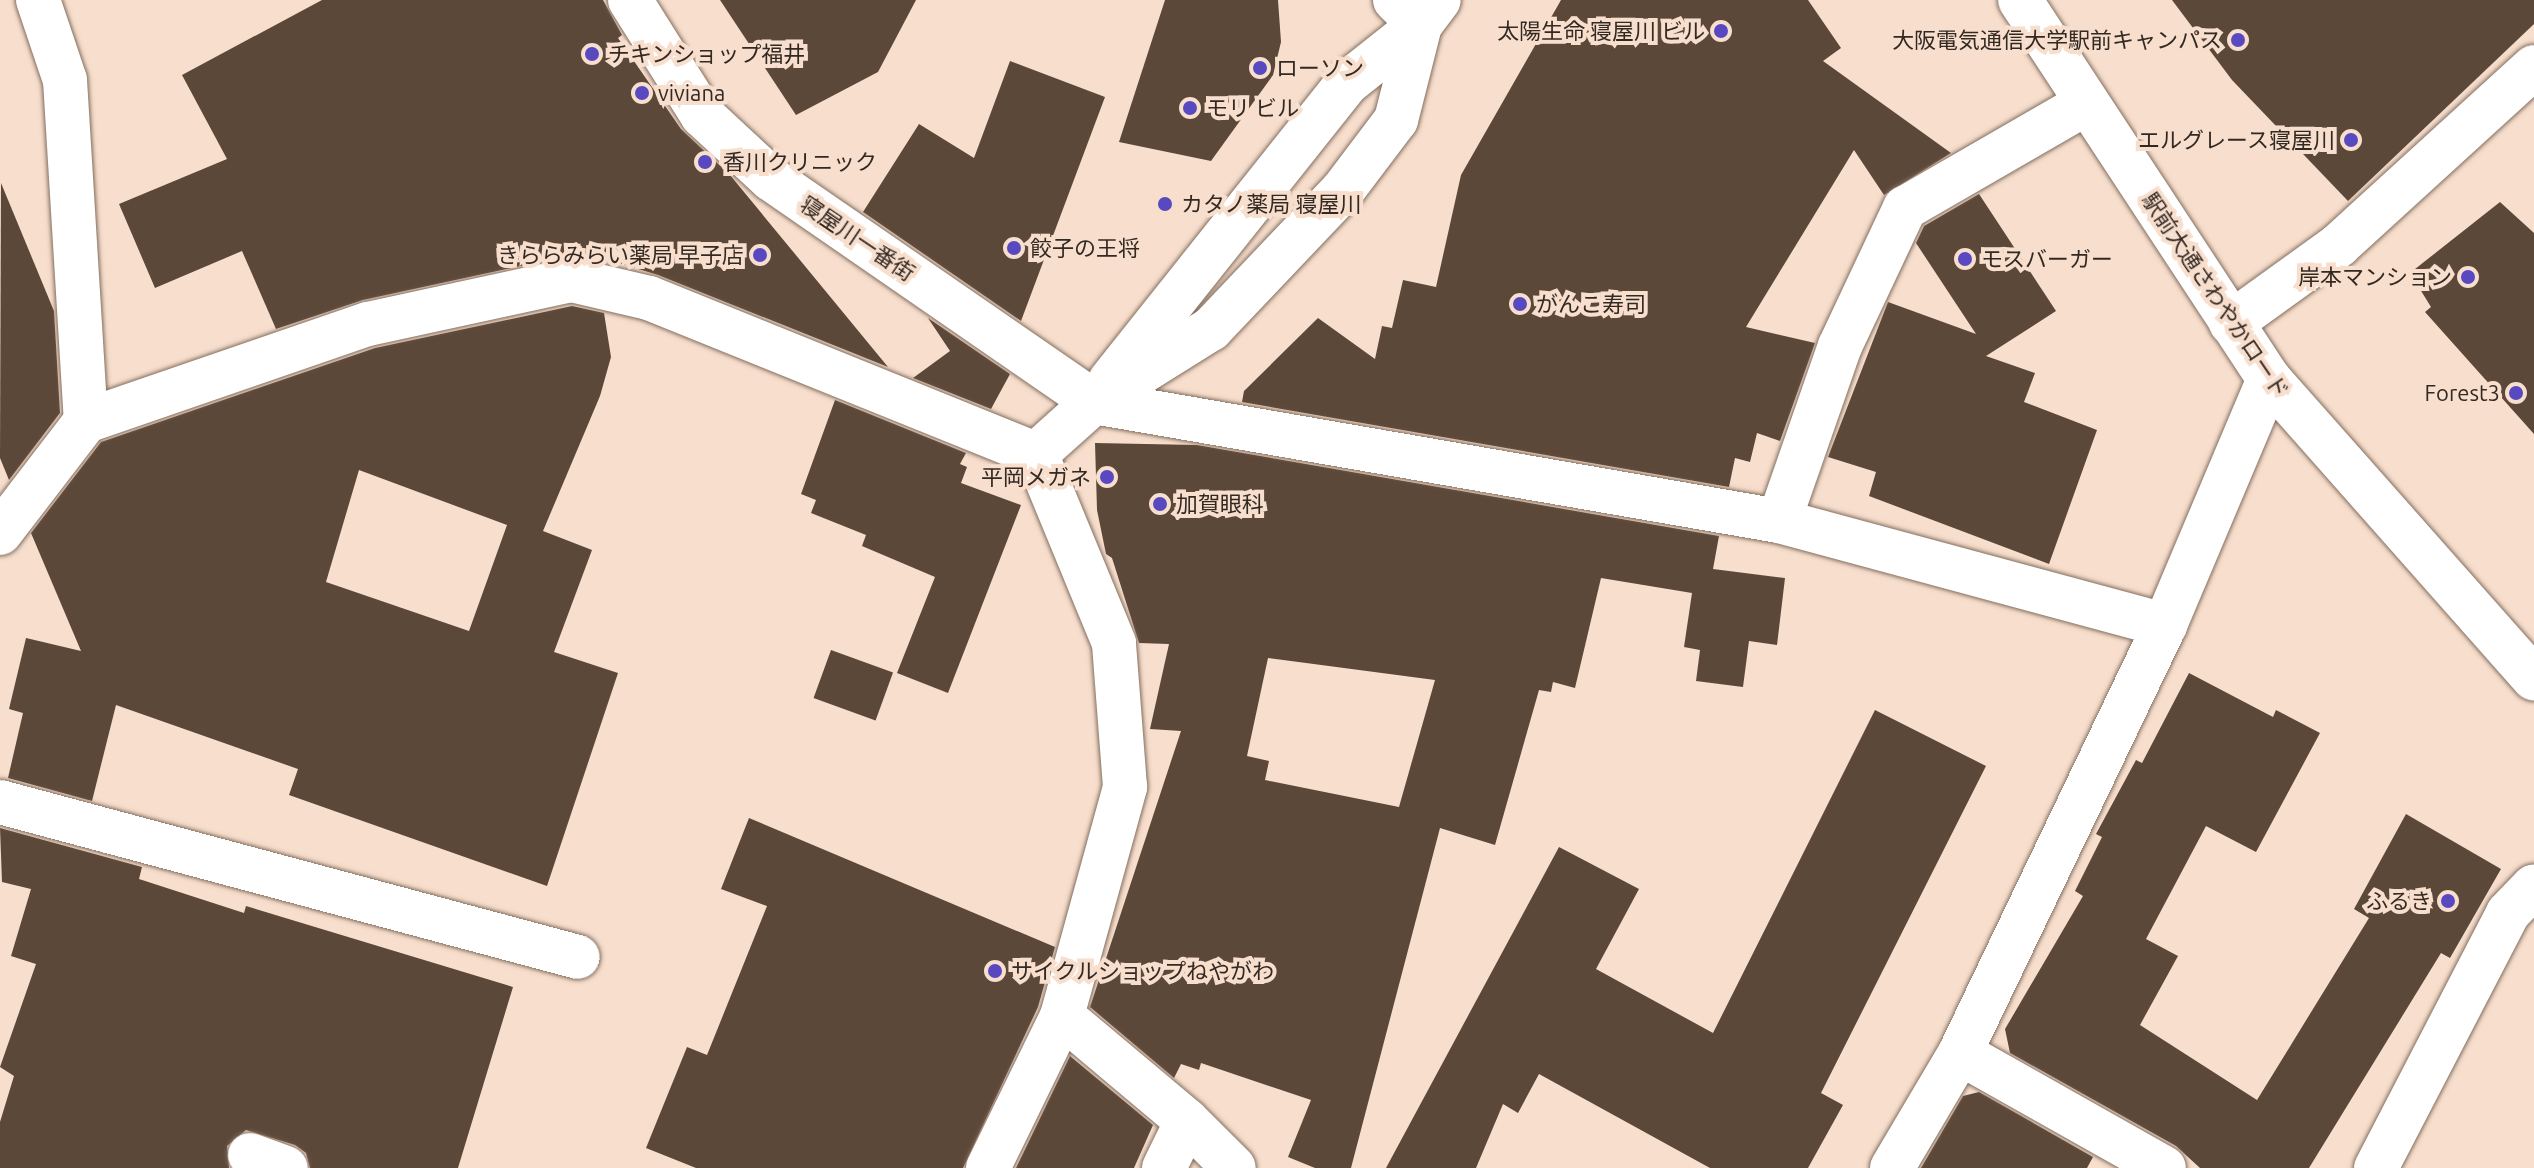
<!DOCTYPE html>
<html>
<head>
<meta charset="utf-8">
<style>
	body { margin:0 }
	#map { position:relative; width:2534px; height:1168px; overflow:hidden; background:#f7decd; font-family:Ubuntu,"Noto Sans JP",sans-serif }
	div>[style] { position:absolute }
	.building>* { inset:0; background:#5c4839; transform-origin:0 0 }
	.roads { filter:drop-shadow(0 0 2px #836e5e) drop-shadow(0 0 2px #836e5e) }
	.street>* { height:44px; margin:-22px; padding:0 22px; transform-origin:22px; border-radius:22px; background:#fff }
	.secondary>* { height:44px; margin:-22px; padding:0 22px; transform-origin:22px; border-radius:22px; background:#fff }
	.dots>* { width:22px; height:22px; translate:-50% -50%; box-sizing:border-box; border:4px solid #f7decd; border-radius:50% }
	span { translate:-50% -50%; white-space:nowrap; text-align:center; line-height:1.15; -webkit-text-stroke:8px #f7decd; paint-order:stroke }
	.poi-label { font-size:22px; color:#332923 }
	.right { translate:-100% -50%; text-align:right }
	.left { translate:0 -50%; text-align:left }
	.street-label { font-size:22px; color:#332923 }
</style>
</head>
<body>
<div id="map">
	<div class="building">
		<div style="clip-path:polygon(322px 0,603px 0,622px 35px,618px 38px,681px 129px,730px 175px,888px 367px,658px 275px,596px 256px,596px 260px,567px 256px,363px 300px,276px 329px,242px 251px,155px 288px,119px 204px,227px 159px,182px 75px)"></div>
		<div style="clip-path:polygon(720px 0,916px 0,878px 72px,796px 115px)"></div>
		<div style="clip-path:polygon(1165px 0,1278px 0,1281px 42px,1273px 75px,1211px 161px,1119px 142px)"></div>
		<div style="clip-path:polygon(1561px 0,1808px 0,1841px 48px,1823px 61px,1951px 153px,1884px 195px,1854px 150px,1746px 327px,1815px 343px,1780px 441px,1757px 433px,1750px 462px,1735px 458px,1729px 487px,1242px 402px,1244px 391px,1318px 318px,1375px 359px,1382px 326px,1392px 328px,1403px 280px,1436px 287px,1461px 175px)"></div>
		<div style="clip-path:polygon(2172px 0,2534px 0,2534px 24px,2348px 201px,2232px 80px)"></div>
		<div style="clip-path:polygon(1010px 61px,1105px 97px,1021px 321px,863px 212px,919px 124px,974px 158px)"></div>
		<div style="clip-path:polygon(1px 183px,54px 311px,60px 413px,9px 480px,0 458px)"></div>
		<div style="clip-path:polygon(1979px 194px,2056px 311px,1986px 356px,2035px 373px,2024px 402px,2097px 430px,2049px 564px,1869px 496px,1876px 472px,1828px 457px,1888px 302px,1976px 334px,1916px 243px,1924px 226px)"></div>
		<div style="clip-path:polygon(2500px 202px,2534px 233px,2534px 434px,2425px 312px,2431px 307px,2410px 273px)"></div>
		<div style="clip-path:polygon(evenodd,572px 306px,604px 313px,611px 357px,600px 396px,543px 531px,592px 550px,554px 652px,618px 673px,547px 886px,289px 795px,298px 769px,116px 705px,92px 801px,8px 778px,23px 713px,9px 709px,26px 638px,81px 651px,31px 533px,101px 442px,375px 348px,572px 306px,359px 470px,507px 525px,469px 631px,326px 582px,359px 470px)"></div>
		<div style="clip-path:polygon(928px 318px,1010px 374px,991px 409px,913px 378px,950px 351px)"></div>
		<div style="clip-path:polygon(835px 400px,966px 453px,960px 464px,967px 467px,961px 483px,1021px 505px,948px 693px,897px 673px,935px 577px,862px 546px,866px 535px,811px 513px,816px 500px,801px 494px)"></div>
		<div style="clip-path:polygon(evenodd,1095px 443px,1197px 445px,1719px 536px,1713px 569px,1785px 578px,1777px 645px,1749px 641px,1743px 687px,1696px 681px,1700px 650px,1684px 647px,1692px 593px,1601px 578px,1575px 688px,1553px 682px,1551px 692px,1539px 690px,1495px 845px,1440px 828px,1351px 1168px,1315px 1168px,1288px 1157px,1311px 1100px,1201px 1063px,1199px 1070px,1181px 1064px,1174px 1078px,1090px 1007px,1181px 731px,1150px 729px,1169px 644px,1139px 643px,1112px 558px,1106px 554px,1097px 510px,1095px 443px,1268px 658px,1435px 680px,1399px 807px,1265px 780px,1269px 761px,1247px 756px,1268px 658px)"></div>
		<div style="left:831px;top:650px;width:66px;height:51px;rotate:20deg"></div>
		<div style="clip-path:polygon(2189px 673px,2273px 717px,2276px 710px,2320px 733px,2256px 852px,2206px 826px,2146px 939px,2178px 956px,2140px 1025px,2257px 1100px,2369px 918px,2354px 909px,2406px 814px,2501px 869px,2450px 958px,2441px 953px,2309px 1168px,2200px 1168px,2176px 1146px,2010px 1053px,2005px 1029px,2083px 896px,2075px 891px,2102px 837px,2096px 834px,2136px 760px,2142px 763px)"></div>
		<div style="clip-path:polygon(1875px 710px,1986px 766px,1821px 1093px,1843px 1105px,1808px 1168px,1710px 1168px,1539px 1074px,1518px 1113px,1503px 1104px,1476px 1168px,1386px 1168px,1559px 847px,1639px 889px,1596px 969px,1713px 1033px)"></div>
		<div style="clip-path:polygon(749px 818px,1055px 947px,1038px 1007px,963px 1168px,696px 1168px,646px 1148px,687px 1047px,707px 1055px,767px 906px,721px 889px)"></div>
		<div style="clip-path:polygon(0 828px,142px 867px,139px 879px,244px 913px,246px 906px,513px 987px,458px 1168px,310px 1168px,306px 1153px,295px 1145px,246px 1130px,227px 1146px,229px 1168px,0 1168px,0 1122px,14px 1076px,0 1067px,36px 964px,11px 956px,31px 889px,2px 882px)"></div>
		<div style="clip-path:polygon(1070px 1056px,1153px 1125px,1134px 1168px,1016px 1168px)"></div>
		<div style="clip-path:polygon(1979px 1092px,2093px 1157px,2087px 1168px,1921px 1168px,1963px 1096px)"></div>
	</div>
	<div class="roads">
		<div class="street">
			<div style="left:38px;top:0;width:84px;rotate:71.4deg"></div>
			<div style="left:65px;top:80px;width:342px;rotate:86.5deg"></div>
			<div style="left:630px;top:0;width:136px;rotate:57.9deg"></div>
			<div style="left:702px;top:115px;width:94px;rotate:42.8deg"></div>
			<div style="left:771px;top:179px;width:393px;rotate:34.6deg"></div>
			<div style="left:1094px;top:402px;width:695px;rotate:9.86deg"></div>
			<div style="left:1779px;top:521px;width:400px;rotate:15.1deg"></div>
			<div style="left:1110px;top:381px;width:381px;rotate:-51.5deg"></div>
			<div style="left:1347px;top:83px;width:93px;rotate:-38.5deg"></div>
			<div style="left:1779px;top:521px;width:185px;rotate:-70.8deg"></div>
			<div style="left:1840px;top:346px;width:153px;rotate:-64.8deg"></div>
			<div style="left:1905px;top:208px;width:210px;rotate:-30deg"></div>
			<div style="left:0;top:533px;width:141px;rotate:-52.5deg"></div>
			<div style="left:86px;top:421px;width:298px;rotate:-19deg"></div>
			<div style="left:368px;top:324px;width:209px;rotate:-12.2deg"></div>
			<div style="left:572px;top:280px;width:79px;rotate:13.2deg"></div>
			<div style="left:649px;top:298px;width:417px;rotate:22deg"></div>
			<div style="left:0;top:802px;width:598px;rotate:15.01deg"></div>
			<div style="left:1062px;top:1016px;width:163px;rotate:40deg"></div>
			<div style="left:1187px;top:1121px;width:66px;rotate:45deg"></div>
			<div style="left:1960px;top:1053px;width:234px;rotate:29.4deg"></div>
			<div style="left:250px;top:1155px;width:38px;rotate:20deg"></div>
			<div style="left:988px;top:1168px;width:169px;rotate:-64deg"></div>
			<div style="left:1062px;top:1016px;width:238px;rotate:-74.6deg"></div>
			<div style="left:1125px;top:787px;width:144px;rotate:-94.4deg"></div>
			<div style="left:1114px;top:643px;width:204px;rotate:-112.4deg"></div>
			<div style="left:1036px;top:454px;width:78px;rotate:-41.9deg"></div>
			<div style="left:1094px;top:402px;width:138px;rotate:-32deg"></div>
			<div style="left:1211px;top:329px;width:192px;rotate:-46.5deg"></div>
			<div style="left:1343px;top:190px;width:88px;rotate:-52.9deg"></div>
			<div style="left:1396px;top:120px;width:98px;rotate:-75.8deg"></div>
			<div style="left:1164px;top:1168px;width:52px;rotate:-63.9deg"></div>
			<div style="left:1892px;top:1168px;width:134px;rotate:-59.4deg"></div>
			<div style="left:1960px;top:1053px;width:475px;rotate:-64.4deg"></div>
			<div style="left:2165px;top:625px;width:267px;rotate:-67.1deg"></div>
			<div style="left:2376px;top:1168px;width:287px;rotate:-62.6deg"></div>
			<div style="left:2508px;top:913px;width:37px;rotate:-46deg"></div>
		</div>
		<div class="secondary">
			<div style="left:1395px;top:0;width:35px;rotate:45deg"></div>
			<div style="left:1420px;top:25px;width:31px;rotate:-53deg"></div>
			<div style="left:2020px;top:0;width:453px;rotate:56.7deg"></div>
			<div style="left:2269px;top:379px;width:400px;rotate:48.5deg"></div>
			<div style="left:2231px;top:323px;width:133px;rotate:-35.8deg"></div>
			<div style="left:2339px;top:245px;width:264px;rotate:-42.4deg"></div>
		</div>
	</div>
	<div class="dots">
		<div style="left:1721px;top:31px;background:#5849c1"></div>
		<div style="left:2238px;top:40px;background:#5849c1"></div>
		<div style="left:592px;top:54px;background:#5849c1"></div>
		<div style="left:1260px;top:68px;background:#5849c1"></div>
		<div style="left:642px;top:93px;background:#5849c1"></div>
		<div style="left:1190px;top:108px;background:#5849c1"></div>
		<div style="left:2351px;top:140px;background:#5849c1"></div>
		<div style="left:705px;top:162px;background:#5849c1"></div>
		<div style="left:1165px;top:204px;background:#5849c1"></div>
		<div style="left:1014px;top:248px;background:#5849c1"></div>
		<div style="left:760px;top:255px;background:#5849c1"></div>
		<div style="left:1965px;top:259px;background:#5849c1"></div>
		<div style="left:2468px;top:277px;background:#5849c1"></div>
		<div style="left:1520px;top:304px;background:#5849c1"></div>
		<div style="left:2516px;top:393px;background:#5849c1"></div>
		<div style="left:1107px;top:477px;background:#5849c1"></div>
		<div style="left:1160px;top:504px;background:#5849c1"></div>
		<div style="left:2448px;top:901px;background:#5849c1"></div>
		<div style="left:995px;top:971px;background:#5849c1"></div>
	</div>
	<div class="poi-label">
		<span class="right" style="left:1705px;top:31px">太陽生命 寝屋川 ビル</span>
		<span class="right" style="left:2222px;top:40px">大阪電気通信大学駅前キャンパス</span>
		<span class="left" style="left:608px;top:54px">チキンショップ福井</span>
		<span class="left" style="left:1276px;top:68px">ローソン</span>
		<span class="left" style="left:658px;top:93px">viviana</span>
		<span class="left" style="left:1206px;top:108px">モリ ビル</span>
		<span class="right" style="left:2335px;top:140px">エルグレース寝屋川</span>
		<span class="left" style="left:723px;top:162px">香川クリニック</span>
		<span class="left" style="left:1181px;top:204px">カタノ薬局 寝屋川</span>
		<span class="left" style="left:1030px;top:248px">餃子の王将</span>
		<span class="right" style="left:744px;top:255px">きららみらい薬局 早子店</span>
		<span class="left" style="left:1981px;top:259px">モスバーガー</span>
		<span class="right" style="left:2452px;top:277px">岸本マンション</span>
		<span class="left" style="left:1536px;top:304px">がんこ寿司</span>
		<span class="right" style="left:2500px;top:393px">Forest3</span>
		<span class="right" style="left:1091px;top:477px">平岡メガネ</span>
		<span class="left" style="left:1176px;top:504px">加賀眼科</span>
		<span class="right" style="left:2432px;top:901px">ふるき</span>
		<span class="left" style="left:1011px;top:971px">サイクルショップねやがわ</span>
	</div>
	<div class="street-label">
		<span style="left:858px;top:238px;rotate:34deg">寝屋川一番街</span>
		<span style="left:2216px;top:295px;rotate:56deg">駅前大通さわやかロード</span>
	</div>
</div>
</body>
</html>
